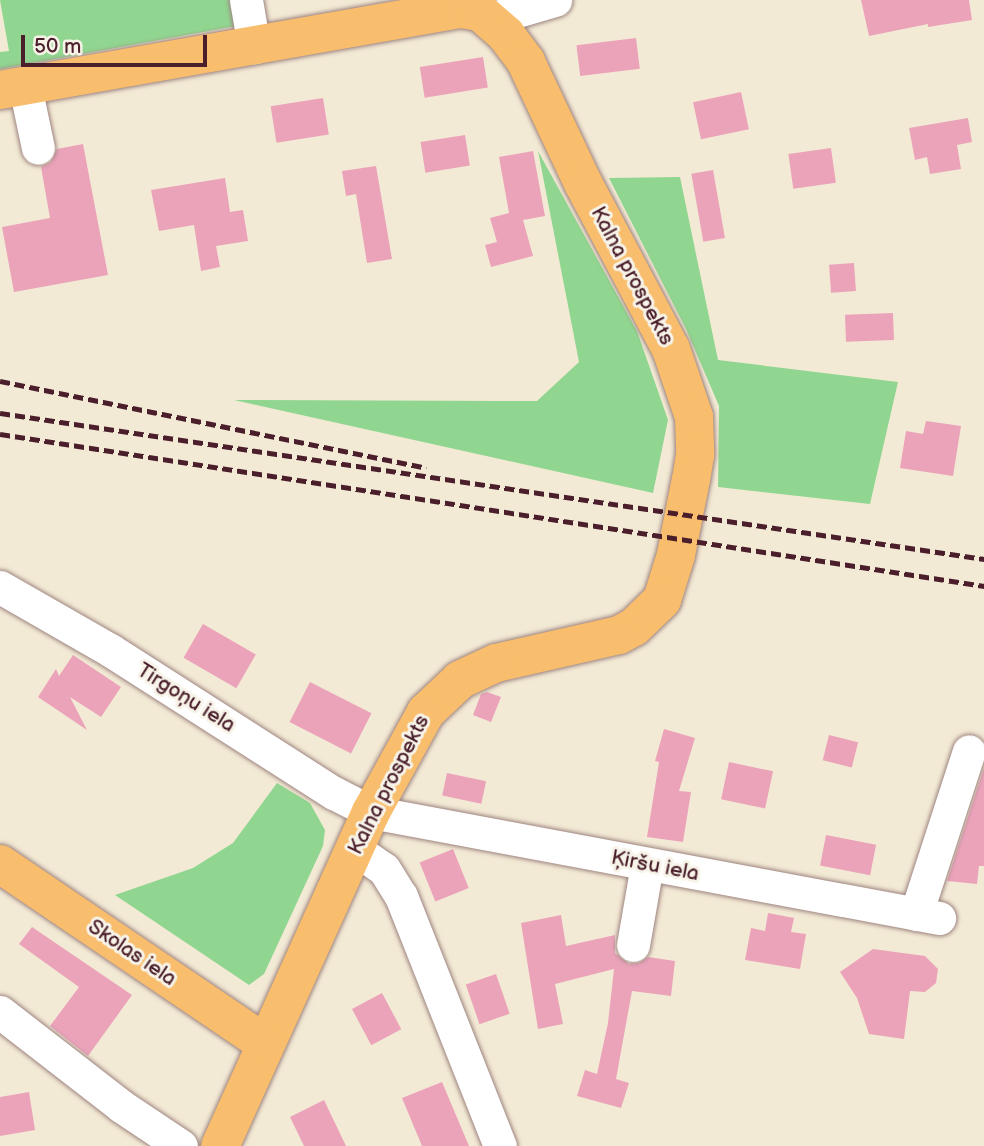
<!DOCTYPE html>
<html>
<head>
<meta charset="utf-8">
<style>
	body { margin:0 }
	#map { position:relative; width:984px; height:1146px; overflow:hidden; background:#f3ead5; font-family:"Balsamiq Sans",sans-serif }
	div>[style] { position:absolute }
	.green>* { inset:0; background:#91d690 }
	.building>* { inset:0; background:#eba3ba; transform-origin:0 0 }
	.roads { filter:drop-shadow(0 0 2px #9e8480) drop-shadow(0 0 2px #9e8480) }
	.minor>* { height:33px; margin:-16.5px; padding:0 16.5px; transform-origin:16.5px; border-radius:16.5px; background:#fff }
	.major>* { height:38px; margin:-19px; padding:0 19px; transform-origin:19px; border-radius:19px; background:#f9be6d }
	.rail>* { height:5px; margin-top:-2.5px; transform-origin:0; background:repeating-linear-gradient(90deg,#4a1f2b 0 10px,transparent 0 15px) }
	span { translate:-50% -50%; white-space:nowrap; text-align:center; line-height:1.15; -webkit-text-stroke:6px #f7f3e8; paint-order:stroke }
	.street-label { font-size:21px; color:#4a1f2b }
	.scale { position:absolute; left:21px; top:35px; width:186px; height:32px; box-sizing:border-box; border:4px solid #4a1f2b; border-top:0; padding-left:9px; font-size:21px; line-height:24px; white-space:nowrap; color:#4a1f2b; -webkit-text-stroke:5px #f7f3e8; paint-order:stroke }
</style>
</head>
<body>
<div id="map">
	<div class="green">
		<div style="clip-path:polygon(0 0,237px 0,242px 25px,0 69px,0 52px,9px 51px)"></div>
		<div style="clip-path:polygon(538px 151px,637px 331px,668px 420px,653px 493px,234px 400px,537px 401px,579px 362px)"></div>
		<div style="clip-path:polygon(680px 177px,718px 360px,898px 382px,870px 504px,718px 487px,719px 406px,686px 329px,609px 178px)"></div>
		<div style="clip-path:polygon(277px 783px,310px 803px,325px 830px,323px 846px,264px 974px,249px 985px,115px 895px,193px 868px,233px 843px)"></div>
	</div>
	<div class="building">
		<div style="clip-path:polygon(861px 0,969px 0,972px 20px,928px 27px,928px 24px,869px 36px)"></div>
		<div style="left:636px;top:38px;width:31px;height:60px;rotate:83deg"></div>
		<div style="left:483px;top:57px;width:31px;height:64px;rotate:81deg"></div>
		<div style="left:741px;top:92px;width:38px;height:49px;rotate:78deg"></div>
		<div style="left:323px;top:98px;width:37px;height:53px;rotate:81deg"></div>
		<div style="clip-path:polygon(968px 118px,972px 142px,957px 145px,961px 169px,930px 174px,927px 157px,915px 160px,909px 128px)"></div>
		<div style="left:465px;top:135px;width:31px;height:45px;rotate:81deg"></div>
		<div style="clip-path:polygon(83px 144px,108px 275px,14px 292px,2px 227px,50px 218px,41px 167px,51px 162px,57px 149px)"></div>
		<div style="left:831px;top:148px;width:35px;height:43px;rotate:82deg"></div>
		<div style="clip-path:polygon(533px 151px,545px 216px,523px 220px,533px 256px,491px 267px,485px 245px,497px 242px,490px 218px,509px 213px,499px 157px)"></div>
		<div style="clip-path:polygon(376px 166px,392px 259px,367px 263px,356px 194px,346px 196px,342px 171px)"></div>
		<div style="left:713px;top:170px;width:69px;height:22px;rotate:80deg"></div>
		<div style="clip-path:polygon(225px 178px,230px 212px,243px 210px,248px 241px,216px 246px,220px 267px,201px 271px,194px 225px,159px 231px,151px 190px)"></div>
		<div style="left:854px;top:263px;width:28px;height:25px;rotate:86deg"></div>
		<div style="left:893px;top:313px;width:27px;height:48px;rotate:88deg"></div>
		<div style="clip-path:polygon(926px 421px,961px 426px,953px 476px,900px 468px,906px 431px,923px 434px)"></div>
		<div style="left:203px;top:624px;width:61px;height:39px;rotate:30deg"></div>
		<div style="clip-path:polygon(73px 655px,121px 687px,101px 717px,70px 697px,87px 730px,38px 697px,56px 669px,59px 676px)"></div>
		<div style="left:310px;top:682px;width:69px;height:45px;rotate:27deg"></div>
		<div style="clip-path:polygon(487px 692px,501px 697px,491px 722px,473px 715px,481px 694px)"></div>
		<div style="clip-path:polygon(664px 729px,695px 738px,679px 791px,691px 792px,683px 842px,647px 837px,659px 762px,655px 761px)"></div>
		<div style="left:829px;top:735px;width:30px;height:26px;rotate:14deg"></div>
		<div style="left:729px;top:762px;width:45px;height:38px;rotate:12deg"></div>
		<div style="clip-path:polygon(984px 768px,984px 866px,979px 866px,977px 884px,947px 881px)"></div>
		<div style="left:447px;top:773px;width:40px;height:23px;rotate:12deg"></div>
		<div style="left:826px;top:835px;width:51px;height:31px;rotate:11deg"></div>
		<div style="left:453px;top:849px;width:42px;height:36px;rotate:68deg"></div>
		<div style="clip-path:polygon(768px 913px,794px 918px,791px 932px,806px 934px,800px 969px,745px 960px,751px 928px,765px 931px)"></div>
		<div style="clip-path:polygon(561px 915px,566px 946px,615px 935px,615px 953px,629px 964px,639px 963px,648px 957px,675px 961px,671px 996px,632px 991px,616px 1079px,629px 1083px,621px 1108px,577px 1096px,585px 1070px,597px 1074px,608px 1023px,614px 969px,555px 984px,563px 1024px,538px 1029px,521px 923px)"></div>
		<div style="clip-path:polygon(32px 927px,132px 995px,88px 1056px,50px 1026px,79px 987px,19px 944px)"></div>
		<div style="clip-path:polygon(873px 949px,925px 956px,938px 969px,936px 983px,925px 992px,910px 991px,904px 1039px,869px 1034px,857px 998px,840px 972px)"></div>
		<div style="left:496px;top:974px;width:42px;height:32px;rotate:71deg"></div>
		<div style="left:382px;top:993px;width:41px;height:34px;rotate:62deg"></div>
		<div style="clip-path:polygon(442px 1082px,469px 1146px,422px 1146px,402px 1098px)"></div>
		<div style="clip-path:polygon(29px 1092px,35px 1130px,0 1136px,0 1097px)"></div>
		<div style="clip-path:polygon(324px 1100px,346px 1146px,304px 1146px,290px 1117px)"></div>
	</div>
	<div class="roads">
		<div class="minor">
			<div style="left:246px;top:0;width:48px;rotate:80.3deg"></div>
			<div style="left:490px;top:19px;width:68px;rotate:-16.3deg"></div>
			<div style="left:25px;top:86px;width:63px;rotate:78.2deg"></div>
			<div style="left:0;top:587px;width:127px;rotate:29.8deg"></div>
			<div style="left:110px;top:650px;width:266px;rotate:32.6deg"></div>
			<div style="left:334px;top:793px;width:42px;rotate:27.2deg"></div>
			<div style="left:371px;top:812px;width:578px;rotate:10.57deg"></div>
			<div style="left:355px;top:849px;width:35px;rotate:35deg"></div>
			<div style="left:384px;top:869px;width:32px;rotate:58deg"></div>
			<div style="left:401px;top:896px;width:269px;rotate:68.4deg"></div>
			<div style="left:916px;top:914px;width:171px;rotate:-72deg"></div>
			<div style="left:633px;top:945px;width:81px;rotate:-80.1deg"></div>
			<div style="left:0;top:1012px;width:153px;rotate:37.8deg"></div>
			<div style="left:121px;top:1106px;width:72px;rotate:33.7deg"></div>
		</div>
		<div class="major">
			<div style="left:0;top:90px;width:468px;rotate:-10deg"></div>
			<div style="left:461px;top:9px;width:19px;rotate:9deg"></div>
			<div style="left:480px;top:12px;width:35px;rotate:41deg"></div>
			<div style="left:506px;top:35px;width:34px;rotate:53deg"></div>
			<div style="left:526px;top:62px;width:134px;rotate:64.8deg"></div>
			<div style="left:583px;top:183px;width:188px;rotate:62.1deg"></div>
			<div style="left:671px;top:349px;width:72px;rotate:71.3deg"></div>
			<div style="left:694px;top:417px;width:38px;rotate:88deg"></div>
			<div style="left:695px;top:455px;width:24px;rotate:99deg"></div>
			<div style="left:691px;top:479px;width:77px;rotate:101.2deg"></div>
			<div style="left:676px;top:555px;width:47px;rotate:107.3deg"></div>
			<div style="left:662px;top:600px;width:39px;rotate:136deg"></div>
			<div style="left:634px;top:627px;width:17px;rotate:152deg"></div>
			<div style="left:619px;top:635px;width:126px;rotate:167.2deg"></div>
			<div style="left:496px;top:663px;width:40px;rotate:155deg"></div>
			<div style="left:460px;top:680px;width:47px;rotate:136.7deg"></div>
			<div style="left:426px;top:712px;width:114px;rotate:118.8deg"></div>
			<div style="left:371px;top:812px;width:367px;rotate:114.3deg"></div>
			<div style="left:0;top:864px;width:319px;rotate:34.1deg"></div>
		</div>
	</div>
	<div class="rail">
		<div style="left:0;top:381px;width:435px;rotate:11.5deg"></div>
		<div style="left:0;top:413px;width:995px;rotate:8.44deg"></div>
		<div style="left:0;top:434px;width:996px;rotate:8.78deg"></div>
	</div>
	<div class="street-label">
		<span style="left:632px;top:276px;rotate:62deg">Kalna prospekts</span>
		<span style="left:186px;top:698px;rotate:32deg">Tirgoņu iela</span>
		<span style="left:389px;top:785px;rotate:-63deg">Kalna prospekts</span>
		<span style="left:655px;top:866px;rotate:11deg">Ķiršu iela</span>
		<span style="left:132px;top:953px;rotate:34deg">Skolas iela</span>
	</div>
	<div class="scale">50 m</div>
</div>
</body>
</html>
